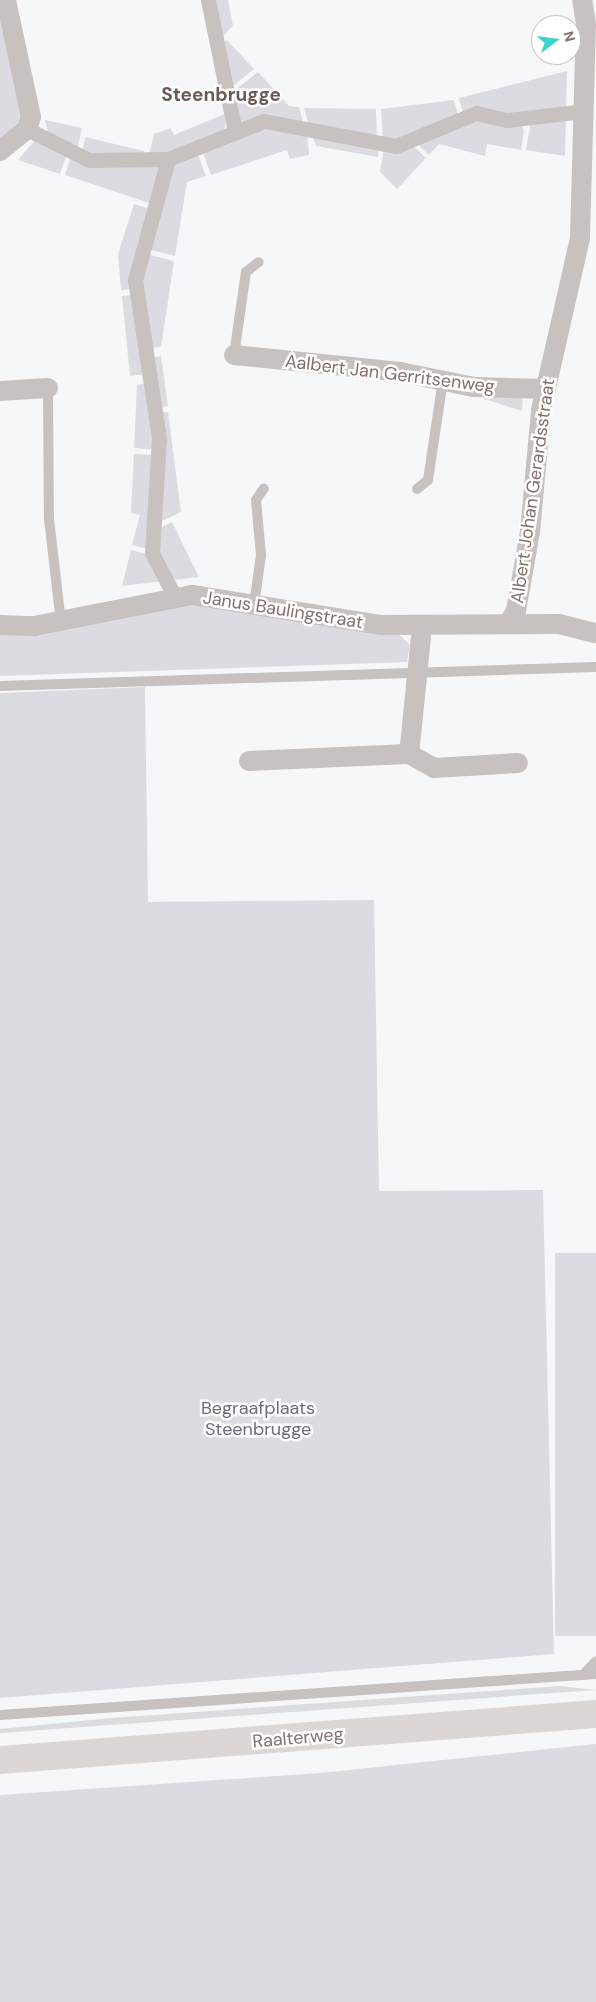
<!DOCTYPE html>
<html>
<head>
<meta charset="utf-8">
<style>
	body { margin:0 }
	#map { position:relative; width:596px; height:2002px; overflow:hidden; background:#f6f7f8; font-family:"DM Sans",sans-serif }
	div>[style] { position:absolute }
	.green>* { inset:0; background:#dddbe2; transform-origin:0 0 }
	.service>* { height:10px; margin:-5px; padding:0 5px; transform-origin:5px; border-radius:5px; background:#c7c1c0 }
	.pedestrian>* { height:15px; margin:-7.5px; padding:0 7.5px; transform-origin:7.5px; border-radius:7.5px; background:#c7c1c0 }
	.minor>* { height:20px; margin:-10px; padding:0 10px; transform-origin:10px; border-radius:10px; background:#c7c1c0 }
	.secondary>* { height:28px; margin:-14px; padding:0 14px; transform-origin:14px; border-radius:14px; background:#dcd6d5 }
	span { translate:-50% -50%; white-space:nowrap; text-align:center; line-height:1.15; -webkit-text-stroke:5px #fff; paint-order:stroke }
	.street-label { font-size:18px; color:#846f6b }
	.park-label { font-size:18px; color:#73697c }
	.neighbourhood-label { font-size:19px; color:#6a5b58; font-weight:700 }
	.north { position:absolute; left:531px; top:15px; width:50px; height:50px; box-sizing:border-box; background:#fff; border:1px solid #cec5c4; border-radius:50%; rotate:75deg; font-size:14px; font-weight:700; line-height:20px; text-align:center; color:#846f6b }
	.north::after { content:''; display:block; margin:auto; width:18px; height:22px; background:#3dd2ca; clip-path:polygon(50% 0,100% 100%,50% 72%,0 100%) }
</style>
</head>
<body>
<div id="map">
	<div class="green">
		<div style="clip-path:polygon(211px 0,228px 0,233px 26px,219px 40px)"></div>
		<div style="clip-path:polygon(0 7px,23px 120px,0 143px)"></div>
		<div style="clip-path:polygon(227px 40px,254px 69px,228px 90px,220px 46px)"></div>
		<div style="clip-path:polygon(567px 71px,566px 110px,507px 116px,463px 114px,459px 98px)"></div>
		<div style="clip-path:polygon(258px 72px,289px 106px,299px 107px,304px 125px,242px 125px,234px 121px,229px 95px)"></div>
		<div style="clip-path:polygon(454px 100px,458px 116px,396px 142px,383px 140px,381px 109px)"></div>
		<div style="clip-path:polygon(304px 108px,376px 109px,377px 139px,309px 126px)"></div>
		<div style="clip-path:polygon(227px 113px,224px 133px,148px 159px,154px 134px,171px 128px,174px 135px)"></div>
		<div style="clip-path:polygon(476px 117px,520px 122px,524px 131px,521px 150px,487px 144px,485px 156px,439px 144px,429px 155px,420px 147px,419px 142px)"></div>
		<div style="clip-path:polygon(566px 117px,565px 156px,526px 150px,531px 121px)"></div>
		<div style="clip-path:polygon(45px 120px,82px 128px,77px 150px,49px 137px)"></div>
		<div style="clip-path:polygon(264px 125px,307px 133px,309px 155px,290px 159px,287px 150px,211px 175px,202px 150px)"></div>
		<div style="clip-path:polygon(312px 134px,379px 147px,378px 157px,316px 146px)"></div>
		<div style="clip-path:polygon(85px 137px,144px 151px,143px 158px,82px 153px)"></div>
		<div style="clip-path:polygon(36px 139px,67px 154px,60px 174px,18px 160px)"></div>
		<div style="clip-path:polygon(411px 144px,426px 158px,397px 189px,380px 172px,384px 148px)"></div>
		<div style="clip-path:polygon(197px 152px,206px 176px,187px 182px,175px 256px,147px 249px,174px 161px)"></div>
		<div style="clip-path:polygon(71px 156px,162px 166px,152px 204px,65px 175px)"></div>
		<div style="clip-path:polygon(134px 204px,151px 209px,132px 289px,121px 290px,118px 254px)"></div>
		<div style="clip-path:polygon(146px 254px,174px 261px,161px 347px,149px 348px,138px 280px)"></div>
		<div style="clip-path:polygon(133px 295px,145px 374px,130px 376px,122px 296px)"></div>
		<div style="clip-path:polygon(161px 356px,168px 406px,159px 408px,150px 358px)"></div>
		<div style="clip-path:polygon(147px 383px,155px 450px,134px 448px,137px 385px)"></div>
		<div style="clip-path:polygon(482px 395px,523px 396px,522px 411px,484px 399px)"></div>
		<div style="clip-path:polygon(168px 412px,181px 512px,158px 523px,159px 413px)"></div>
		<div style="clip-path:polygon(134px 454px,154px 455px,149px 549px,132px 545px,140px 515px,131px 513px)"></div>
		<div style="clip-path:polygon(172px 522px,199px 577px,172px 580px,157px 552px,158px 529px)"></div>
		<div style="clip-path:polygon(131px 550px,150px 555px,163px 581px,122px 586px)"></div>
		<div style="clip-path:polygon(192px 605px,399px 634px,410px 645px,407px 662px,0 676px,0 633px)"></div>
		<div style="clip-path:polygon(145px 687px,148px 902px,374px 900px,379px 1191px,543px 1190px,554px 1654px,0 1698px,0 693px)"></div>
		<div style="left:555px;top:1253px;width:41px;height:383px"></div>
		<div style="clip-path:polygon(560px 1686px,596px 1690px,0 1733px,0 1729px,111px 1718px)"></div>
		<div style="clip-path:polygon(596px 1744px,596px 2002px,0 2002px,0 1795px,320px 1773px)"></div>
	</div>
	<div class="service">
		<div style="left:234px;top:355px;width:84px;rotate:-81.8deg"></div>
		<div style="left:246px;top:272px;width:16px;rotate:-38deg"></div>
		<div style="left:48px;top:388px;width:131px;rotate:89.6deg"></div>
		<div style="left:49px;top:519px;width:104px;rotate:83.4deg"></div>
		<div style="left:417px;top:489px;width:14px;rotate:-39deg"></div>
		<div style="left:428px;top:480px;width:101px;rotate:-81.5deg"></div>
		<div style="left:254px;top:605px;width:50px;rotate:-82deg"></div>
		<div style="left:261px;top:555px;width:55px;rotate:-95.2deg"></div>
		<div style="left:256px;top:500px;width:14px;rotate:-56deg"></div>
		<div style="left:0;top:686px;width:596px;rotate:-1.83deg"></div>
		<div style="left:585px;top:1673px;width:16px;rotate:-47deg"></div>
		<div style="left:0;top:1715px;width:597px;rotate:-3.94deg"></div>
	</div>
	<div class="pedestrian">
		<div style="left:208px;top:0;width:135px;rotate:78.4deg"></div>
		<div style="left:27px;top:129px;width:69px;rotate:26.6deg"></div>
		<div style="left:89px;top:160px;width:79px;rotate:-0.7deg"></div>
		<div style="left:176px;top:599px;width:52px;rotate:-117.6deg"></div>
		<div style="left:152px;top:553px;width:115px;rotate:-86.5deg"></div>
		<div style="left:159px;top:438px;width:160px;rotate:-98.6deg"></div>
		<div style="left:135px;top:280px;width:125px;rotate:-74.7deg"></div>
		<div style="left:168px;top:159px;width:103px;rotate:-21.6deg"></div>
		<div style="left:264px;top:121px;width:134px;rotate:10.7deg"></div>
		<div style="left:396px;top:146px;width:87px;rotate:-22.4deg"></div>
		<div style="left:476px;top:113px;width:32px;rotate:13deg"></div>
		<div style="left:507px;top:120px;width:78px;rotate:-6.7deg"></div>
	</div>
	<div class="minor">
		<div style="left:0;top:151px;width:35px;rotate:-39deg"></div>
		<div style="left:27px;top:129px;width:13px;rotate:-72deg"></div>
		<div style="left:31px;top:117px;width:120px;rotate:-102.1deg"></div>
		<div style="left:234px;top:355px;width:167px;rotate:5.8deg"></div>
		<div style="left:400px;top:372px;width:76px;rotate:11.5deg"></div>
		<div style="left:474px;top:387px;width:72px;rotate:1.6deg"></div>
		<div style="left:0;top:391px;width:48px;rotate:-3.6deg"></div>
		<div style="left:508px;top:624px;width:15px;rotate:-58deg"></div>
		<div style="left:516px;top:611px;width:80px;rotate:-80deg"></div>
		<div style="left:530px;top:532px;width:122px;rotate:-84.8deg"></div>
		<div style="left:541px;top:410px;width:176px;rotate:-77.2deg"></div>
		<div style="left:580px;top:238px;width:214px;rotate:-88.4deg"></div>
		<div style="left:586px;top:24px;width:24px;rotate:-99deg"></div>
		<div style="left:0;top:625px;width:34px;rotate:2deg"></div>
		<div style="left:34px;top:626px;width:161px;rotate:-11.1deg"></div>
		<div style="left:192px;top:595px;width:192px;rotate:9deg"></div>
		<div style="left:382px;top:625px;width:177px;rotate:-0.3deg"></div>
		<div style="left:559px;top:624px;width:38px;rotate:14deg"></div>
		<div style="left:422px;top:627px;width:128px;rotate:95.8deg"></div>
		<div style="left:409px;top:754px;width:29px;rotate:29deg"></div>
		<div style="left:434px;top:768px;width:84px;rotate:-3.4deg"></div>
		<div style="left:249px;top:761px;width:160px;rotate:-2.5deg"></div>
	</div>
	<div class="secondary">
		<div style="left:0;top:1760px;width:598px;rotate:-4.41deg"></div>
	</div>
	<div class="street-label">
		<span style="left:390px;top:374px;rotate:7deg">Aalbert Jan Gerritsenweg</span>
		<span style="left:533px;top:491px;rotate:-82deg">Albert Johan Gerardsstraat</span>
		<span style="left:283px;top:610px;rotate:9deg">Janus Baulingstraat</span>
		<span style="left:298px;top:1738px;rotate:-5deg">Raalterweg</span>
	</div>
	<div class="park-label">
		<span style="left:258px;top:1419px">Begraafplaats<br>Steenbrugge</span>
	</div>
	<div class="neighbourhood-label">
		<span style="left:221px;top:95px">Steenbrugge</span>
	</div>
	<div class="north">N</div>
</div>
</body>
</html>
